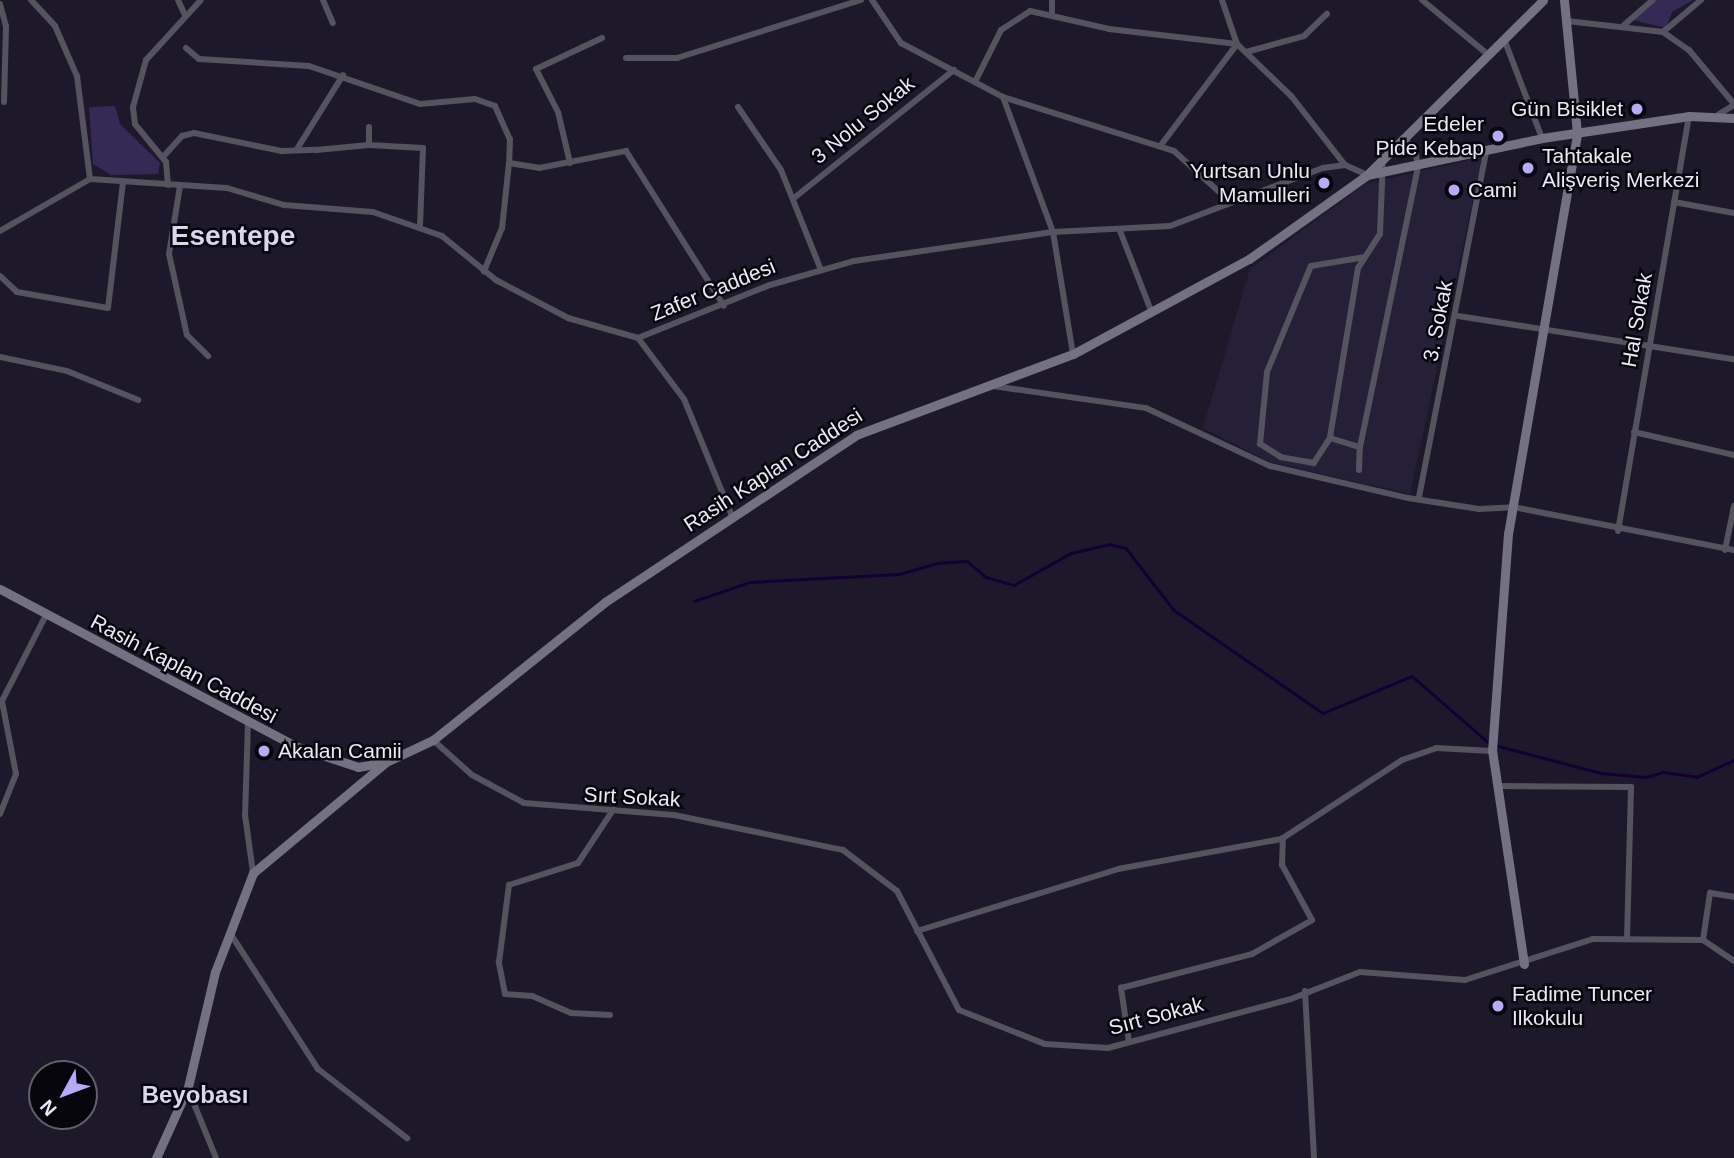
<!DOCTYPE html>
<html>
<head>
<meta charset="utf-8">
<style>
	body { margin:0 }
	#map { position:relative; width:1734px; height:1158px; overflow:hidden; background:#1d192b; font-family:Helvetica,sans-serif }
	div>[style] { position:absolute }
	.built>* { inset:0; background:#252038 }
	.green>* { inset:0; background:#342a55 }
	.stream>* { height:2.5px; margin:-1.25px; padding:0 1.25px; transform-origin:1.25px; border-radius:1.25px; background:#130033 }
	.street>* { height:6px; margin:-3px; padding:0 3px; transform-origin:3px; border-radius:3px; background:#55535d }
	.secondary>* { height:9px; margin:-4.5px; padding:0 4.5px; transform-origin:4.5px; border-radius:4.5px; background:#747281 }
	.dots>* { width:19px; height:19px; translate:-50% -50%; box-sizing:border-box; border:4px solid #07060d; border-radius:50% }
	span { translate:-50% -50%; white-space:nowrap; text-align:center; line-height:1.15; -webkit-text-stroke:5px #07060d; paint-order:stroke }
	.poi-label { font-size:21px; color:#eae9f5 }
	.right { translate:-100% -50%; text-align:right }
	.left { translate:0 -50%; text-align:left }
	.street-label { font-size:21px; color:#eae9f5 }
	.quarter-label { font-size:24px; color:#dad6ef; font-weight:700 }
	.district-label { font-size:28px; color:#dad6ef; font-weight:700 }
	.north { position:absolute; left:28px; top:1060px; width:70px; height:70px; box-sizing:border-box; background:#07060d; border:2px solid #62616a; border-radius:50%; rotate:229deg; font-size:19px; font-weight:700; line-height:28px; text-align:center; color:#eae9f5 }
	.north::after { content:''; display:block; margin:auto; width:24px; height:32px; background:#b9aaf7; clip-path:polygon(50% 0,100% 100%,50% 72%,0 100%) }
</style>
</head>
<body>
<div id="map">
	<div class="built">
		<div style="clip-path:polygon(1482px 157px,1410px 494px,1270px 462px,1203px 428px,1250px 269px,1365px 184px)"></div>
	</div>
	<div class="green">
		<div style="clip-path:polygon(1656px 0,1693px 0,1672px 12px,1666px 28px,1633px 20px)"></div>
		<div style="clip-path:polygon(115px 106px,120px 124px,160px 163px,158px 174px,111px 175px,93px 164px,89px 107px)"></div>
	</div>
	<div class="stream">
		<div style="left:694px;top:601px;width:59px;rotate:-18.7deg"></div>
		<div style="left:750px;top:582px;width:149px;rotate:-3.1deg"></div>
		<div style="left:899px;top:574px;width:40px;rotate:-16deg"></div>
		<div style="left:937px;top:563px;width:30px;rotate:-4deg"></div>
		<div style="left:967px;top:561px;width:25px;rotate:40deg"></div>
		<div style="left:986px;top:577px;width:29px;rotate:16deg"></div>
		<div style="left:1014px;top:585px;width:65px;rotate:-29.3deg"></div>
		<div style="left:1071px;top:553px;width:39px;rotate:-13deg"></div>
		<div style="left:1109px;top:544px;width:17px;rotate:13deg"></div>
		<div style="left:1126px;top:548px;width:78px;rotate:52.3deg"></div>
		<div style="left:1174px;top:610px;width:181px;rotate:34.7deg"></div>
		<div style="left:1323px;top:713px;width:96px;rotate:-22.6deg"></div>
		<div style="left:1412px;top:676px;width:102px;rotate:41deg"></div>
		<div style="left:1495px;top:745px;width:110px;rotate:14.8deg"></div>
		<div style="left:1601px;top:773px;width:45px;rotate:5.1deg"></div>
		<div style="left:1646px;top:777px;width:18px;rotate:-16deg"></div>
		<div style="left:1663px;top:772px;width:34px;rotate:8deg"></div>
		<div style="left:1697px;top:777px;width:41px;rotate:-24.7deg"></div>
	</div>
	<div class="street">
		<div style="left:31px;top:0;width:35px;rotate:47deg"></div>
		<div style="left:55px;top:26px;width:55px;rotate:66.3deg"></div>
		<div style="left:77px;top:76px;width:104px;rotate:82.8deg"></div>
		<div style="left:178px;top:0;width:17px;rotate:65deg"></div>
		<div style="left:323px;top:0;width:25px;rotate:67deg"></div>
		<div style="left:872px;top:0;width:52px;rotate:56deg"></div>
		<div style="left:901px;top:43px;width:115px;rotate:27.9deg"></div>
		<div style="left:1003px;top:97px;width:179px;rotate:17.5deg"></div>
		<div style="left:1174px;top:151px;width:72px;rotate:42.2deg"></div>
		<div style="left:1052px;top:0;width:12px;rotate:90deg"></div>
		<div style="left:1222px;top:0;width:46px;rotate:71.2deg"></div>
		<div style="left:1237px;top:44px;width:76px;rotate:43.9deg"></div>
		<div style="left:1292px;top:97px;width:86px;rotate:52.1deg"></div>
		<div style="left:1422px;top:0;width:83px;rotate:39.6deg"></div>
		<div style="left:0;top:4px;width:23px;rotate:75deg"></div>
		<div style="left:6px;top:26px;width:76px;rotate:91.5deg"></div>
		<div style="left:1567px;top:21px;width:97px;rotate:6.5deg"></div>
		<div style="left:1663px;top:32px;width:32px;rotate:35deg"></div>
		<div style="left:1689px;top:50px;width:70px;rotate:50.2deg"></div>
		<div style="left:1624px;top:25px;width:38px;rotate:-41deg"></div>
		<div style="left:1663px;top:32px;width:50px;rotate:-40.1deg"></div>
		<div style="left:1504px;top:39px;width:106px;rotate:69deg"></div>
		<div style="left:186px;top:48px;width:17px;rotate:40deg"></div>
		<div style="left:199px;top:59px;width:110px;rotate:3.6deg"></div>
		<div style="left:309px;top:66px;width:117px;rotate:18.9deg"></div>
		<div style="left:420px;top:104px;width:55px;rotate:-5.2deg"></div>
		<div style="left:475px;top:99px;width:21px;rotate:19deg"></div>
		<div style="left:495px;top:106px;width:36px;rotate:66deg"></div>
		<div style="left:510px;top:139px;width:24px;rotate:92deg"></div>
		<div style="left:509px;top:163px;width:65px;rotate:96.1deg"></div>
		<div style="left:502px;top:228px;width:47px;rotate:112.7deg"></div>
		<div style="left:1246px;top:52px;width:60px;rotate:-15.4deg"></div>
		<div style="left:1304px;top:36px;width:32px;rotate:-44deg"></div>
		<div style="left:626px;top:58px;width:51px"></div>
		<div style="left:677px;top:58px;width:193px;rotate:-17.5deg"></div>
		<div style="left:975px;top:82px;width:58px;rotate:-63.4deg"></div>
		<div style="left:1001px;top:30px;width:35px;rotate:-33deg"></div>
		<div style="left:1030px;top:11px;width:81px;rotate:12.8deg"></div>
		<div style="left:1109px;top:29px;width:129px;rotate:6.7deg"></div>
		<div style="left:1003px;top:97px;width:144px;rotate:69.7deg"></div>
		<div style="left:1053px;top:232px;width:124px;rotate:80.7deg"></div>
		<div style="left:738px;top:107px;width:76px;rotate:55.7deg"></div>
		<div style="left:781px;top:170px;width:108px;rotate:68.2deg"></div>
		<div style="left:1719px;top:114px;width:17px;rotate:-31deg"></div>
		<div style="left:369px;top:145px;width:54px;rotate:3.2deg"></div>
		<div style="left:423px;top:148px;width:77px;rotate:92.2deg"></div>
		<div style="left:1161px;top:145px;width:126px;rotate:-53deg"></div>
		<div style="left:297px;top:149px;width:87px;rotate:-58.1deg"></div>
		<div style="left:163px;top:157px;width:28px;rotate:-48deg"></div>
		<div style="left:182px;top:136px;width:12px;rotate:-14deg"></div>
		<div style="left:194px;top:133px;width:90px;rotate:11.6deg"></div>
		<div style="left:282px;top:151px;width:34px;rotate:-2deg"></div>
		<div style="left:316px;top:150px;width:53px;rotate:-5.4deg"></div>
		<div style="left:369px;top:145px;width:18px;rotate:-90deg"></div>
		<div style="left:1383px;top:158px;width:76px;rotate:92.3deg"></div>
		<div style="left:1380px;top:234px;width:40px;rotate:122.9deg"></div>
		<div style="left:1358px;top:268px;width:172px;rotate:99.4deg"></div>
		<div style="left:1330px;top:438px;width:31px;rotate:17deg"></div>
		<div style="left:1360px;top:447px;width:286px;rotate:-78.3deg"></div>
		<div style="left:1418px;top:167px;width:19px;rotate:-99deg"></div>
		<div style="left:1415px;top:148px;width:16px;rotate:-142deg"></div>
		<div style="left:509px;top:163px;width:30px;rotate:9deg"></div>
		<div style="left:539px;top:168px;width:89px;rotate:-11.1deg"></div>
		<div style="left:626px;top:151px;width:183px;rotate:57.7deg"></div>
		<div style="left:570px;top:163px;width:52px;rotate:-103.2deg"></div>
		<div style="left:558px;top:112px;width:48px;rotate:-117.1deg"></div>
		<div style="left:536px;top:69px;width:73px;rotate:-25.2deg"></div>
		<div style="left:168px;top:185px;width:23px;rotate:-95deg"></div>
		<div style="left:166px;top:162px;width:49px;rotate:-129.2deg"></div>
		<div style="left:135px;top:124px;width:17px;rotate:-97deg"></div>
		<div style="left:133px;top:107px;width:49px;rotate:-74.5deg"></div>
		<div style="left:146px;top:60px;width:81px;rotate:-47.5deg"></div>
		<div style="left:180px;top:186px;width:69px;rotate:99.2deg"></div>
		<div style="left:169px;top:254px;width:83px;rotate:77.5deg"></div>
		<div style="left:187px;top:335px;width:30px;rotate:45deg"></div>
		<div style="left:794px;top:198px;width:205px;rotate:-38.7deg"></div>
		<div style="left:1674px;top:202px;width:61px;rotate:10.4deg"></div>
		<div style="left:0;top:231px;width:104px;rotate:-30deg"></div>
		<div style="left:90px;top:179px;width:137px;rotate:3.8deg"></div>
		<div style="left:227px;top:188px;width:59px;rotate:16.6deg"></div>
		<div style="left:284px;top:205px;width:89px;rotate:4.5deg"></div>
		<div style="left:373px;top:212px;width:73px;rotate:19.2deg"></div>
		<div style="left:442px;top:236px;width:70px;rotate:39.2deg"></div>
		<div style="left:496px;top:280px;width:81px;rotate:27.8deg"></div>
		<div style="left:568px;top:318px;width:73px;rotate:15.9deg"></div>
		<div style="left:638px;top:338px;width:142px;rotate:-21.9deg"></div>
		<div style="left:770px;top:285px;width:87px;rotate:-15.9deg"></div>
		<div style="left:854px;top:261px;width:201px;rotate:-8.3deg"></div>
		<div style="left:1053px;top:232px;width:117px;rotate:-2.9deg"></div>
		<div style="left:1170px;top:226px;width:164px;rotate:-20.8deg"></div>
		<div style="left:1323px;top:168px;width:22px;rotate:-8deg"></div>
		<div style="left:1345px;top:165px;width:24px;rotate:24deg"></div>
		<div style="left:1120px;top:231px;width:88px;rotate:68.7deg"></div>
		<div style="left:0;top:276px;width:23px;rotate:43deg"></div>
		<div style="left:17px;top:292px;width:92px;rotate:10deg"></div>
		<div style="left:108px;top:308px;width:127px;rotate:-83.2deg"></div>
		<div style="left:1458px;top:316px;width:279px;rotate:8.9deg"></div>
		<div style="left:638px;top:338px;width:76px;rotate:53deg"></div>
		<div style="left:684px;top:399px;width:126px;rotate:67.7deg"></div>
		<div style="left:0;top:357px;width:68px;rotate:11.8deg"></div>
		<div style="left:67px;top:371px;width:77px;rotate:22.2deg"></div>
		<div style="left:993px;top:386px;width:155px;rotate:8.2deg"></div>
		<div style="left:1146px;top:408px;width:137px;rotate:25.1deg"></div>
		<div style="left:1270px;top:466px;width:142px;rotate:13.1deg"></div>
		<div style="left:1408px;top:498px;width:72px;rotate:8.8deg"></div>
		<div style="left:1479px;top:509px;width:34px;rotate:-3deg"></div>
		<div style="left:1513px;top:507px;width:225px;rotate:11deg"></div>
		<div style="left:1634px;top:432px;width:103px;rotate:13deg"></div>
		<div style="left:1330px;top:438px;width:30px;rotate:123deg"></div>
		<div style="left:1314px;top:463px;width:34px;rotate:-170deg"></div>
		<div style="left:1281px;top:457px;width:25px;rotate:-148deg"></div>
		<div style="left:1260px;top:444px;width:72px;rotate:-84.4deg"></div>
		<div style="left:1267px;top:372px;width:115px;rotate:-67.5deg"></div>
		<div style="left:1311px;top:266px;width:55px;rotate:-9.5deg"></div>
		<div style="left:1359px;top:470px;width:23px;rotate:-88deg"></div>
		<div style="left:1419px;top:497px;width:352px;rotate:-79deg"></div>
		<div style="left:1618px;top:531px;width:421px;rotate:-80.3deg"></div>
		<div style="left:1725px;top:550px;width:45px;rotate:-78.4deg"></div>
		<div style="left:248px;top:722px;width:93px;rotate:91.8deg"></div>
		<div style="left:245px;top:815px;width:59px;rotate:82.1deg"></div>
		<div style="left:433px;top:740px;width:52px;rotate:41.9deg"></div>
		<div style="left:472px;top:775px;width:59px;rotate:28.3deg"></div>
		<div style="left:524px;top:803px;width:150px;rotate:4.6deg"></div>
		<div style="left:674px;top:815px;width:173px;rotate:11.7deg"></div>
		<div style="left:843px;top:850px;width:68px;rotate:37.2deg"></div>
		<div style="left:897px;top:891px;width:134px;rotate:62.5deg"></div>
		<div style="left:959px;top:1010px;width:92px;rotate:21.6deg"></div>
		<div style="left:1045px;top:1044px;width:63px;rotate:3.6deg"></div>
		<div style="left:1108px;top:1048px;width:189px;rotate:-15deg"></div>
		<div style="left:1291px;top:999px;width:74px;rotate:-21.4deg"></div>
		<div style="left:1360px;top:972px;width:105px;rotate:4.4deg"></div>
		<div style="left:1465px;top:980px;width:134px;rotate:-17.8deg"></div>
		<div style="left:1593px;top:939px;width:110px;rotate:0.5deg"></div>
		<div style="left:1703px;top:940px;width:37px;rotate:34deg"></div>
		<div style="left:1497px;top:786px;width:134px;rotate:0.4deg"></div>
		<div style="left:1631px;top:787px;width:152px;rotate:91.5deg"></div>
		<div style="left:0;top:814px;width:43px;rotate:-68.2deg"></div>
		<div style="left:16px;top:774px;width:74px;rotate:-100.9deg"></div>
		<div style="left:2px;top:701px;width:94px;rotate:-62.9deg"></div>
		<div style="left:917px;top:931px;width:210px;rotate:-17.1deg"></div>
		<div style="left:1118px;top:869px;width:166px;rotate:-10.4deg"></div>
		<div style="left:230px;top:933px;width:162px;rotate:57.1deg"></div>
		<div style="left:318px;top:1069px;width:113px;rotate:37.8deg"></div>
		<div style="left:1703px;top:940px;width:48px;rotate:-81.5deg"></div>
		<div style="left:1710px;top:893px;width:24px;rotate:9deg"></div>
		<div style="left:1305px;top:991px;width:167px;rotate:86.9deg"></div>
		<div style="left:610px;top:1015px;width:39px;rotate:-177deg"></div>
		<div style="left:571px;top:1013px;width:43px;rotate:-156.4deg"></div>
		<div style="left:532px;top:996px;width:27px;rotate:-176deg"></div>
		<div style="left:505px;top:994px;width:33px;rotate:-101deg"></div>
		<div style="left:499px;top:962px;width:78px;rotate:-82.6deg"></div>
		<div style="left:509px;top:885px;width:72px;rotate:-17.7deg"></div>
		<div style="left:578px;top:863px;width:64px;rotate:-56.6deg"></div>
		<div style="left:1129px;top:1042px;width:55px;rotate:-98.4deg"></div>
		<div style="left:1121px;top:988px;width:135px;rotate:-14.5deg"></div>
		<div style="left:1252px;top:954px;width:69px;rotate:-29.5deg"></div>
		<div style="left:1312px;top:920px;width:63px;rotate:-118.6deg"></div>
		<div style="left:1282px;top:865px;width:27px;rotate:-88deg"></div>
		<div style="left:1283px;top:838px;width:142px;rotate:-33.2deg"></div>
		<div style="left:1402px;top:760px;width:36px;rotate:-19deg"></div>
		<div style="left:1436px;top:748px;width:56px;rotate:3.1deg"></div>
		<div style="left:188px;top:1089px;width:74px;rotate:67.9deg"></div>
	</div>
	<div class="secondary">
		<div style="left:1367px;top:175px;width:179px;rotate:-11.9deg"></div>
		<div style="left:1542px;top:138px;width:149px;rotate:-8.5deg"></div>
		<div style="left:1689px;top:116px;width:45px;rotate:2.5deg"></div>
		<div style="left:0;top:589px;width:334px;rotate:28deg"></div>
		<div style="left:295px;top:746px;width:66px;rotate:18.4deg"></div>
		<div style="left:358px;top:767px;width:28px;rotate:-10deg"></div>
		<div style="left:386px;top:762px;width:52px;rotate:-25.1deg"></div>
		<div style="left:433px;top:740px;width:221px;rotate:-38.7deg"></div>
		<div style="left:605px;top:602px;width:301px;rotate:-33.6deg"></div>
		<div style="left:856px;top:435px;width:232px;rotate:-20.5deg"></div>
		<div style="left:1073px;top:354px;width:200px;rotate:-28.4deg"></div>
		<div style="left:1249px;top:259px;width:145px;rotate:-35.4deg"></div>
		<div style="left:1367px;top:175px;width:248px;rotate:-44.8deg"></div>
		<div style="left:1524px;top:964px;width:215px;rotate:-98.5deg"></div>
		<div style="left:1492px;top:751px;width:218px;rotate:-85.8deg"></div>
		<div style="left:1508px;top:534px;width:407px;rotate:-80.2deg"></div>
		<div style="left:1577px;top:133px;width:134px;rotate:-95.6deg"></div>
		<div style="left:156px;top:1158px;width:78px;rotate:-65.7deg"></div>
		<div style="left:188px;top:1087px;width:118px;rotate:-76.8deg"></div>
		<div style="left:215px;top:972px;width:106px;rotate:-69deg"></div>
		<div style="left:253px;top:873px;width:172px;rotate:-39.8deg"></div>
	</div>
	<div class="dots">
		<div style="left:1637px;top:109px;background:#b9aaf7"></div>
		<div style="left:1498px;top:136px;background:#b9aaf7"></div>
		<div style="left:1528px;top:168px;background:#b9aaf7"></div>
		<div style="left:1324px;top:183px;background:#b9aaf7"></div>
		<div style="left:1454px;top:190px;background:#b9aaf7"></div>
		<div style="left:264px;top:751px;background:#b9aaf7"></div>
		<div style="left:1498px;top:1006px;background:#b9aaf7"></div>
	</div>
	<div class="poi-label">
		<span class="right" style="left:1623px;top:109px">Gün Bisiklet</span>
		<span class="right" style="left:1484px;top:136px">Edeler<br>Pide Kebap</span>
		<span class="left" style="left:1542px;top:168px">Tahtakale<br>Alişveriş Merkezi</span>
		<span class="right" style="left:1310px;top:183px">Yurtsan Unlu<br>Mamulleri</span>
		<span class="left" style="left:1468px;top:190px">Cami</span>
		<span class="left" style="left:278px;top:751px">Akalan Camii</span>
		<span class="left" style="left:1512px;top:1006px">Fadime Tuncer<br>Ilkokulu</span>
	</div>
	<div class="street-label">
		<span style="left:863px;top:120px;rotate:-39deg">3 Nolu Sokak</span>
		<span style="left:713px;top:290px;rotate:-22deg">Zafer Caddesi</span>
		<span style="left:1637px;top:320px;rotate:-80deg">Hal Sokak</span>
		<span style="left:1438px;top:321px;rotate:-79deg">3. Sokak</span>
		<span style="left:773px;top:470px;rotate:-33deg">Rasih Kaplan Caddesi</span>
		<span style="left:184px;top:669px;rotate:28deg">Rasih Kaplan Caddesi</span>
		<span style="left:632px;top:797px;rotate:3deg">Sırt Sokak</span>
		<span style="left:1156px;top:1016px;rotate:-15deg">Sırt Sokak</span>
	</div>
	<div class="quarter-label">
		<span style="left:195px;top:1095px">Beyobası</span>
	</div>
	<div class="district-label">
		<span style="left:233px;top:236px">Esentepe</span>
	</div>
	<div class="north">N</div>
</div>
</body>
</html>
